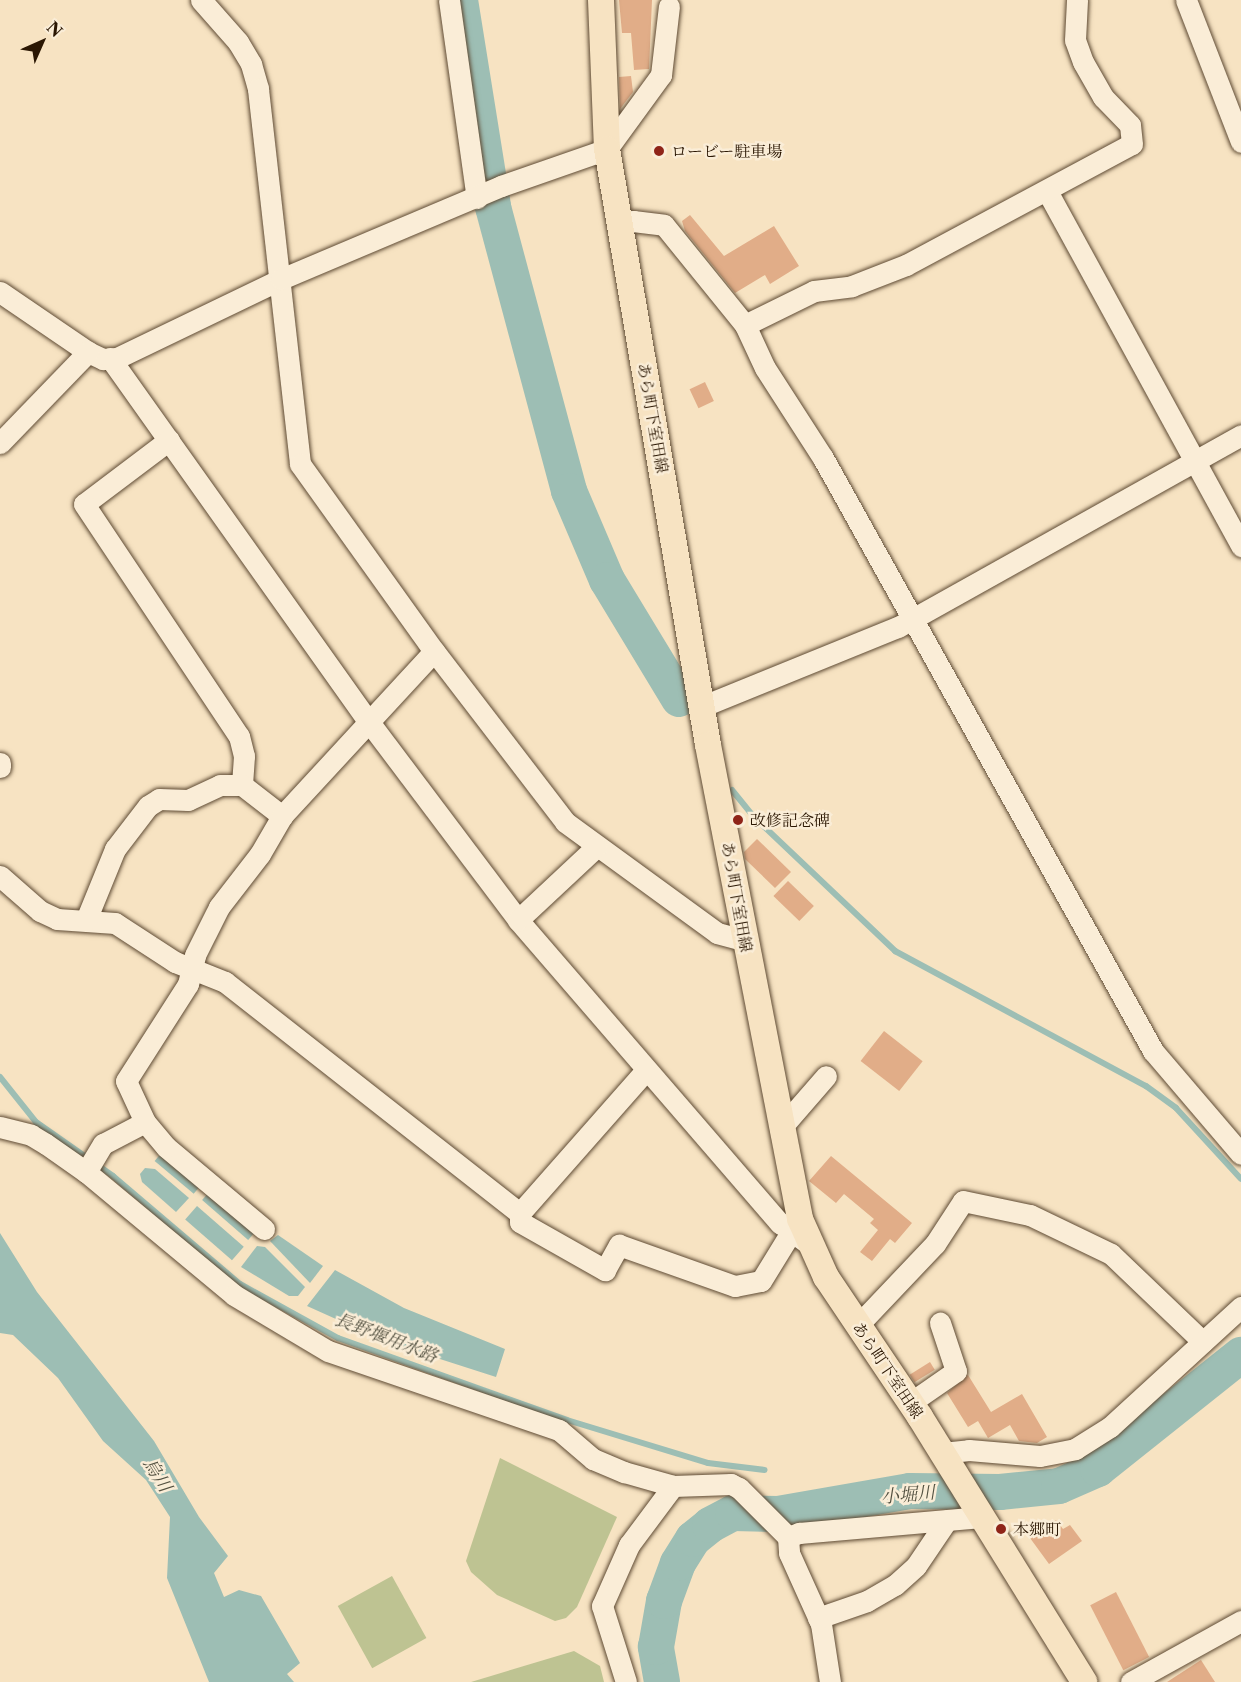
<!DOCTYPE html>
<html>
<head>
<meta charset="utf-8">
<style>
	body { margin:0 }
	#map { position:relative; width:1241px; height:1682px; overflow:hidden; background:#f7e3c2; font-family:"Libre Caslon Text","Noto Serif JP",serif }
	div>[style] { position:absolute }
	.green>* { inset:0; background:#bec392; transform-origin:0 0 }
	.water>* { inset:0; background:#9dbeb4; transform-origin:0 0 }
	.stream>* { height:6px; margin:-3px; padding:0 3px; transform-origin:3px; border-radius:3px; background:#9dbeb4 }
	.river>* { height:36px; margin:-18px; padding:0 18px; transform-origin:18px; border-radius:18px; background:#9dbeb4 }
	.building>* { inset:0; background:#e1ad88; transform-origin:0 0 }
	.roads { filter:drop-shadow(0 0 2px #5e4a33) drop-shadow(0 0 2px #5e4a33) }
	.minor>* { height:21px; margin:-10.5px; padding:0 10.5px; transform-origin:10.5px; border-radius:10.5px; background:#faedd7 }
	.major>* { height:26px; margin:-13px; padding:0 13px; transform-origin:13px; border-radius:13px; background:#f7e3c2 }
	.dots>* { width:16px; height:16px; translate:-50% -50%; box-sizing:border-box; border:3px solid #faedd7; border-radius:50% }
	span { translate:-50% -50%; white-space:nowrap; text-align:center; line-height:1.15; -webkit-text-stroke:5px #faedd7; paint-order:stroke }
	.poi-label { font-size:16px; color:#2b1703 }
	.left { translate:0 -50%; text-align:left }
	.street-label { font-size:16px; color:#2b1703 }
	.water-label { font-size:18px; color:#535141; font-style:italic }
	.north { position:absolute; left:12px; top:12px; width:60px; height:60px; -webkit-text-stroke:4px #faedd7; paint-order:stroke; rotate:45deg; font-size:16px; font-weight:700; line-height:24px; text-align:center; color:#2b1703 }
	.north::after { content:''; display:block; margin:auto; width:21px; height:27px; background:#2b1703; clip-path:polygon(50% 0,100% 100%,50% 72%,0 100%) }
</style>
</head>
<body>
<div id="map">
	<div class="green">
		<div style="clip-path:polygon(500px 1458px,617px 1517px,577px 1607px,566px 1618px,555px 1621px,497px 1595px,471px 1572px,466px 1561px)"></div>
		<div style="left:392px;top:1576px;width:71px;height:62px;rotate:61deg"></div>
		<div style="clip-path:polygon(574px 1651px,600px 1666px,604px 1682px,471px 1682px)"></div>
	</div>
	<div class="water">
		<div style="left:163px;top:1151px;width:51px;height:13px;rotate:40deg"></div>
		<div style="clip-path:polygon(145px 1168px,155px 1169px,189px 1198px,176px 1212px,142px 1182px,140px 1174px)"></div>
		<div style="left:210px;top:1191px;width:61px;height:12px;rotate:41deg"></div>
		<div style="left:197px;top:1206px;width:62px;height:18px;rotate:41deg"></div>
		<div style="clip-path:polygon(0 1233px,37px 1292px,154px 1441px,199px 1517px,228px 1556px,214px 1573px,224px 1597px,239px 1590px,261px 1596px,300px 1663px,287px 1674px,294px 1682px,209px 1682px,167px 1578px,170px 1517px,146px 1480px,103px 1441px,58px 1378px,13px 1335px,0 1333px)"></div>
		<div style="clip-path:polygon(278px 1235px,323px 1266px,310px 1283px,270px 1241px)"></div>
		<div style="clip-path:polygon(257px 1246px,265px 1247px,305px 1287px,298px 1296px,289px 1296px,241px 1267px)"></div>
		<div style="clip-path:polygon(335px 1270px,404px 1308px,505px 1349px,496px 1377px,387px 1342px,307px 1306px)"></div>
	</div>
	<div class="stream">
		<div style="left:732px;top:790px;width:35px;rotate:51deg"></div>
		<div style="left:754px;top:817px;width:195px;rotate:43.5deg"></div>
		<div style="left:895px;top:951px;width:285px;rotate:28.3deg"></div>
		<div style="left:1146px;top:1086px;width:37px;rotate:36deg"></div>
		<div style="left:1176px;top:1108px;width:96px;rotate:47.5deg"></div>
		<div style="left:0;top:1077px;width:58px;rotate:51.3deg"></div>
		<div style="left:36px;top:1122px;width:94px;rotate:35deg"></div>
		<div style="left:113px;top:1176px;width:167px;rotate:40.4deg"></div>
		<div style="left:240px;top:1284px;width:112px;rotate:28.9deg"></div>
		<div style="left:338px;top:1338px;width:243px;rotate:19.7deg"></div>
		<div style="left:567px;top:1420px;width:147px;rotate:17deg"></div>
		<div style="left:708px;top:1463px;width:57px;rotate:7deg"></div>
	</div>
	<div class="river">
		<div style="left:460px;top:0;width:210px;rotate:80.9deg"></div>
		<div style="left:493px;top:207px;width:294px;rotate:75deg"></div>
		<div style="left:569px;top:491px;width:97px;rotate:66.9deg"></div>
		<div style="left:607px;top:580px;width:139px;rotate:58.8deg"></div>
		<div style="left:662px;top:1682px;width:36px;rotate:-100deg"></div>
		<div style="left:656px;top:1647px;width:47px;rotate:-80.1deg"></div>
		<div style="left:664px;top:1601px;width:40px;rotate:-69.8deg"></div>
		<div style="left:678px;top:1563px;width:28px;rotate:-58deg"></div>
		<div style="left:693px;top:1539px;width:22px;rotate:-39deg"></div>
		<div style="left:710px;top:1525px;width:26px;rotate:-28deg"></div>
		<div style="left:733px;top:1513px;width:45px;rotate:1.3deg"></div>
		<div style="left:778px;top:1514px;width:134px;rotate:-9.9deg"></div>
		<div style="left:910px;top:1491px;width:90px;rotate:0.6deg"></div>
		<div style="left:1000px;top:1492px;width:59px;rotate:-5.8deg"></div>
		<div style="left:1059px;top:1486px;width:43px;rotate:-23.6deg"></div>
		<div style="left:1098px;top:1469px;width:183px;rotate:-38.6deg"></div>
	</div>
	<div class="building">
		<div style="clip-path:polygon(619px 0,652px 0,649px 69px,634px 70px,631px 33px,622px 33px)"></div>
		<div style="clip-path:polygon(631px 76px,633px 92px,620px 109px,619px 77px)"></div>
		<div style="clip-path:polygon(690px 215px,724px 256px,774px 226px,799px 266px,770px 284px,765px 275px,735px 293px,685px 231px,682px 221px)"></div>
		<div style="left:705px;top:382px;width:21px;height:17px;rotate:65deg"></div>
		<div style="clip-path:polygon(757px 839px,791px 872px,775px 888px,745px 859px,744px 852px)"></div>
		<div style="left:788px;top:881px;width:36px;height:21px;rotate:44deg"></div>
		<div style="left:884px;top:1031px;width:49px;height:38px;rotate:38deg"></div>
		<div style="clip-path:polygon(831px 1156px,912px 1223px,895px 1243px,890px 1239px,872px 1261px,860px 1252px,878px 1230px,870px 1223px,874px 1219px,844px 1194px,836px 1203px,809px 1181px)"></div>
		<div style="left:930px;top:1362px;width:9px;height:24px;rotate:58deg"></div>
		<div style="clip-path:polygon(968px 1375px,991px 1412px,1022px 1394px,1047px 1437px,1037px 1443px,1019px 1441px,1010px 1425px,988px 1438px,978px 1421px,968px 1427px,947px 1393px)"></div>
		<div style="clip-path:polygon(1056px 1520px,1063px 1529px,1070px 1525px,1082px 1541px,1049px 1564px,1030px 1538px)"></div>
		<div style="left:1116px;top:1592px;width:73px;height:29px;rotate:63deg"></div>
		<div style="clip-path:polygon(1201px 1660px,1215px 1682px,1167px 1682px)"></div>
	</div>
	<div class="roads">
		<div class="minor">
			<div style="left:201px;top:0;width:56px;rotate:48.6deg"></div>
			<div style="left:238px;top:42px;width:26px;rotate:59deg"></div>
			<div style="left:251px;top:64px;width:26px;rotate:74deg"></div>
			<div style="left:258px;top:89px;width:377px;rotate:83.6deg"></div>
			<div style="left:300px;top:464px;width:230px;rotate:54.4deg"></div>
			<div style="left:434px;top:651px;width:215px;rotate:52.5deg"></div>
			<div style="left:565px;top:822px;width:188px;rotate:36.1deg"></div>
			<div style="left:717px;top:933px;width:30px;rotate:15deg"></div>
			<div style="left:449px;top:0;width:200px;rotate:82deg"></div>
			<div style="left:1186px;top:0;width:152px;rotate:68.8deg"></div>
			<div style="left:1047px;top:191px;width:405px;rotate:61.3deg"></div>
			<div style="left:620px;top:225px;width:14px;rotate:-17deg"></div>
			<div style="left:633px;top:221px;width:31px;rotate:7deg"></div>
			<div style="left:664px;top:225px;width:129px;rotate:51deg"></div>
			<div style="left:745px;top:325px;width:47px;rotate:65.1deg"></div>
			<div style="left:765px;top:368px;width:107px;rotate:57.2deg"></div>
			<div style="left:823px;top:458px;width:679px;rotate:60.9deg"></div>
			<div style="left:1153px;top:1051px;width:135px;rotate:49.5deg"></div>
			<div style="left:0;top:292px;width:107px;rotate:34.3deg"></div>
			<div style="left:88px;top:352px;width:17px;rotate:25deg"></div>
			<div style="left:103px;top:359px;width:14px;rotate:-4deg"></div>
			<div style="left:117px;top:358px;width:182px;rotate:-25.7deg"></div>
			<div style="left:281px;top:279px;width:239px;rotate:-22.9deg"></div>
			<div style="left:501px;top:186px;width:112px;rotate:-19.2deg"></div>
			<div style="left:607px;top:149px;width:92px;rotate:-53.9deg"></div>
			<div style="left:661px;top:75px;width:69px;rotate:-83.4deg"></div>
			<div style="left:745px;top:325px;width:77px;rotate:-26.2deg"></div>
			<div style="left:814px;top:291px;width:38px;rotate:-7deg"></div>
			<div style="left:852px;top:286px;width:58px;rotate:-21.3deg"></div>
			<div style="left:906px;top:265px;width:256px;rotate:-28.2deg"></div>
			<div style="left:1132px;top:144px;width:19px;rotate:-96deg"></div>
			<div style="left:1130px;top:125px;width:39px;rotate:-134deg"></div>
			<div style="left:1103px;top:97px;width:40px;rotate:-119.7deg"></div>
			<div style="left:1083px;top:62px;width:23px;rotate:-110deg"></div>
			<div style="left:1075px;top:40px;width:40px;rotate:-87.1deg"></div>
			<div style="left:110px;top:358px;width:447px;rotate:54.6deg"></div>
			<div style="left:369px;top:722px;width:248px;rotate:53deg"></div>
			<div style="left:518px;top:920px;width:401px;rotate:49.2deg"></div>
			<div style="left:780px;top:1223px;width:37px;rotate:36deg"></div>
			<div style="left:169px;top:440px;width:106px;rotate:143deg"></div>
			<div style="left:84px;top:504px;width:279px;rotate:56.3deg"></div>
			<div style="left:239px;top:736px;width:21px;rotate:76deg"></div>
			<div style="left:244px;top:756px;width:29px;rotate:94deg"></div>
			<div style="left:242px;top:785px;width:51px;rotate:37.8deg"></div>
			<div style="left:0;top:443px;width:127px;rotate:-46deg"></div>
			<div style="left:703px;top:706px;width:210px;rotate:-22.1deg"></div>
			<div style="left:898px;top:627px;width:393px;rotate:-29.2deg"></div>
			<div style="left:0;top:763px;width:4px;rotate:90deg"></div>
			<div style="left:0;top:876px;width:53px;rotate:41.2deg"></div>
			<div style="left:40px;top:911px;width:19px;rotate:25deg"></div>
			<div style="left:57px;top:919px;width:58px;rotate:3.9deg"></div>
			<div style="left:115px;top:923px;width:72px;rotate:33deg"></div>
			<div style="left:175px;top:962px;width:54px;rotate:21.8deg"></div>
			<div style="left:225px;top:982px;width:375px;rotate:38.1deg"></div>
			<div style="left:520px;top:1213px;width:191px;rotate:-48.6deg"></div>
			<div style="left:86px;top:920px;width:77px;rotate:-67.8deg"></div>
			<div style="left:115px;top:849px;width:54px;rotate:-52.5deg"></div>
			<div style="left:148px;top:806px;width:13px;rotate:-32deg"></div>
			<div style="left:159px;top:799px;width:29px;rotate:2deg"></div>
			<div style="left:188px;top:800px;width:35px;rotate:-25deg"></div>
			<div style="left:220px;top:785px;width:22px"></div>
			<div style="left:518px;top:920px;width:107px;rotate:-43.1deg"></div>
			<div style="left:0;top:1127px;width:32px;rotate:14deg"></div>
			<div style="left:31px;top:1135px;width:17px;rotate:31deg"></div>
			<div style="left:46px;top:1144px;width:49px;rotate:35deg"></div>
			<div style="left:86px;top:1172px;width:192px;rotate:39.7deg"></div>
			<div style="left:234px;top:1295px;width:109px;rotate:30.8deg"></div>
			<div style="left:328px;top:1351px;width:244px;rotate:18.9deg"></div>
			<div style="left:559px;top:1430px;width:45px;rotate:40.5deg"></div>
			<div style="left:593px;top:1459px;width:34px;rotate:23deg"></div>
			<div style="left:624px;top:1472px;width:51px;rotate:15.9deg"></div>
			<div style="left:673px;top:1486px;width:58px;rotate:-2deg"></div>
			<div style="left:731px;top:1484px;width:9px;rotate:27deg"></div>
			<div style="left:739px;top:1488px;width:69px;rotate:45deg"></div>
			<div style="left:788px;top:1537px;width:16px;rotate:86deg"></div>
			<div style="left:789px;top:1553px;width:78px;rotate:65.7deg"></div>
			<div style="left:821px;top:1624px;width:59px;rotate:81.2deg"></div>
			<div style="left:780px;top:1129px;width:70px;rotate:-49deg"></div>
			<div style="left:86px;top:1172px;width:33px;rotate:-59deg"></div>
			<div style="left:103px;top:1144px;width:47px;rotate:-27.6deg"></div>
			<div style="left:520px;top:1213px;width:9px;rotate:90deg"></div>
			<div style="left:520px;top:1222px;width:98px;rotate:29.5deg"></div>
			<div style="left:605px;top:1270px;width:29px;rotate:-61deg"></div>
			<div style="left:619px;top:1245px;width:123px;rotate:19.5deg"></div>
			<div style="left:735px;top:1286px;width:26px;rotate:-11deg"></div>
			<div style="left:761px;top:1281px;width:57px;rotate:-58.5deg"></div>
			<div style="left:264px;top:1229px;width:128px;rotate:-140.1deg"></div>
			<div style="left:166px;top:1147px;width:33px;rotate:-130deg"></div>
			<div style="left:145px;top:1122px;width:45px;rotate:-114.9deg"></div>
			<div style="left:126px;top:1081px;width:115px;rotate:-57.4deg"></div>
			<div style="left:188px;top:984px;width:30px;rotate:-76deg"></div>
			<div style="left:195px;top:955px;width:54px;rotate:-63.4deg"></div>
			<div style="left:219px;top:907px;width:67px;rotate:-52.3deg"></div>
			<div style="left:260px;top:854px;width:44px;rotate:-59.9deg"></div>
			<div style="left:282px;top:816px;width:224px;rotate:-47.3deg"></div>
			<div style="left:858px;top:1325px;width:112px;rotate:-46.5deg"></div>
			<div style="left:935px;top:1244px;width:51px;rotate:-56.9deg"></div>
			<div style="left:963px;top:1201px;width:68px;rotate:11.8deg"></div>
			<div style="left:1030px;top:1215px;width:90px;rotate:25.7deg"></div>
			<div style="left:1111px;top:1254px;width:127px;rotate:43.7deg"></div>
			<div style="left:910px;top:1403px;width:56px;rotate:-34.8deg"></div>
			<div style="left:956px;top:1371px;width:51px;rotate:-108.4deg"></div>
			<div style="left:942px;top:1453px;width:27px;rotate:-6deg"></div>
			<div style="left:969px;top:1450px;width:71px;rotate:4.8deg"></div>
			<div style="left:1040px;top:1456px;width:36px;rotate:-11deg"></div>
			<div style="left:1075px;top:1449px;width:41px;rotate:-32.2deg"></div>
			<div style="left:1110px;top:1427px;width:178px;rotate:-42.5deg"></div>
			<div style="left:788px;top:1537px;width:12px;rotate:-20deg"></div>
			<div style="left:799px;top:1533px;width:183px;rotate:-5deg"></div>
			<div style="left:818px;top:1618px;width:52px;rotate:-19.1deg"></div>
			<div style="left:867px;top:1601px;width:32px;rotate:-30deg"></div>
			<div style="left:895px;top:1585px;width:28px;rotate:-42deg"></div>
			<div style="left:916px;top:1566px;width:55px;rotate:-56deg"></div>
			<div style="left:626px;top:1682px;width:80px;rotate:-107.5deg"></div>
			<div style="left:602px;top:1606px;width:67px;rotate:-66.1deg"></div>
			<div style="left:629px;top:1545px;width:74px;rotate:-53.3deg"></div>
			<div style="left:1131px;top:1682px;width:126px;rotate:-29deg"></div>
		</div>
		<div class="major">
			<div style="left:601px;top:0;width:149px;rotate:87.7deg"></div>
			<div style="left:607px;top:149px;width:604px;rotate:80.38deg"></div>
			<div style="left:708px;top:745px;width:483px;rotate:79deg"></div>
			<div style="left:800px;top:1219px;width:64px;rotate:65.9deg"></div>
			<div style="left:826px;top:1277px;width:169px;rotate:56.1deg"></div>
			<div style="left:920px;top:1417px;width:312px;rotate:58.2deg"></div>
		</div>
	</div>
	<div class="dots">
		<div style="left:659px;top:151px;background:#8f2418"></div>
		<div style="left:738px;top:820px;background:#8f2418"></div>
		<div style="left:1001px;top:1529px;background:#8f2418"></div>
	</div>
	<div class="poi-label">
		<span class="left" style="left:671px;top:151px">ロービー駐車場</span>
		<span class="left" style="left:750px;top:820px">改修記念碑</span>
		<span class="left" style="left:1013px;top:1529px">本郷町</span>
	</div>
	<div class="street-label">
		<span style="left:653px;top:418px;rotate:80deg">あら町下室田線</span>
		<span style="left:737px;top:897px;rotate:80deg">あら町下室田線</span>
		<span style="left:888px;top:1370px;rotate:56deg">あら町下室田線</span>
	</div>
	<div class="water-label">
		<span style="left:386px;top:1338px;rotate:21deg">長野堰用水路</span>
		<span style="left:157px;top:1475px;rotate:58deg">烏川</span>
		<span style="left:908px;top:1495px;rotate:-5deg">小堀川</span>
	</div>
	<div class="north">N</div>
</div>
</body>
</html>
